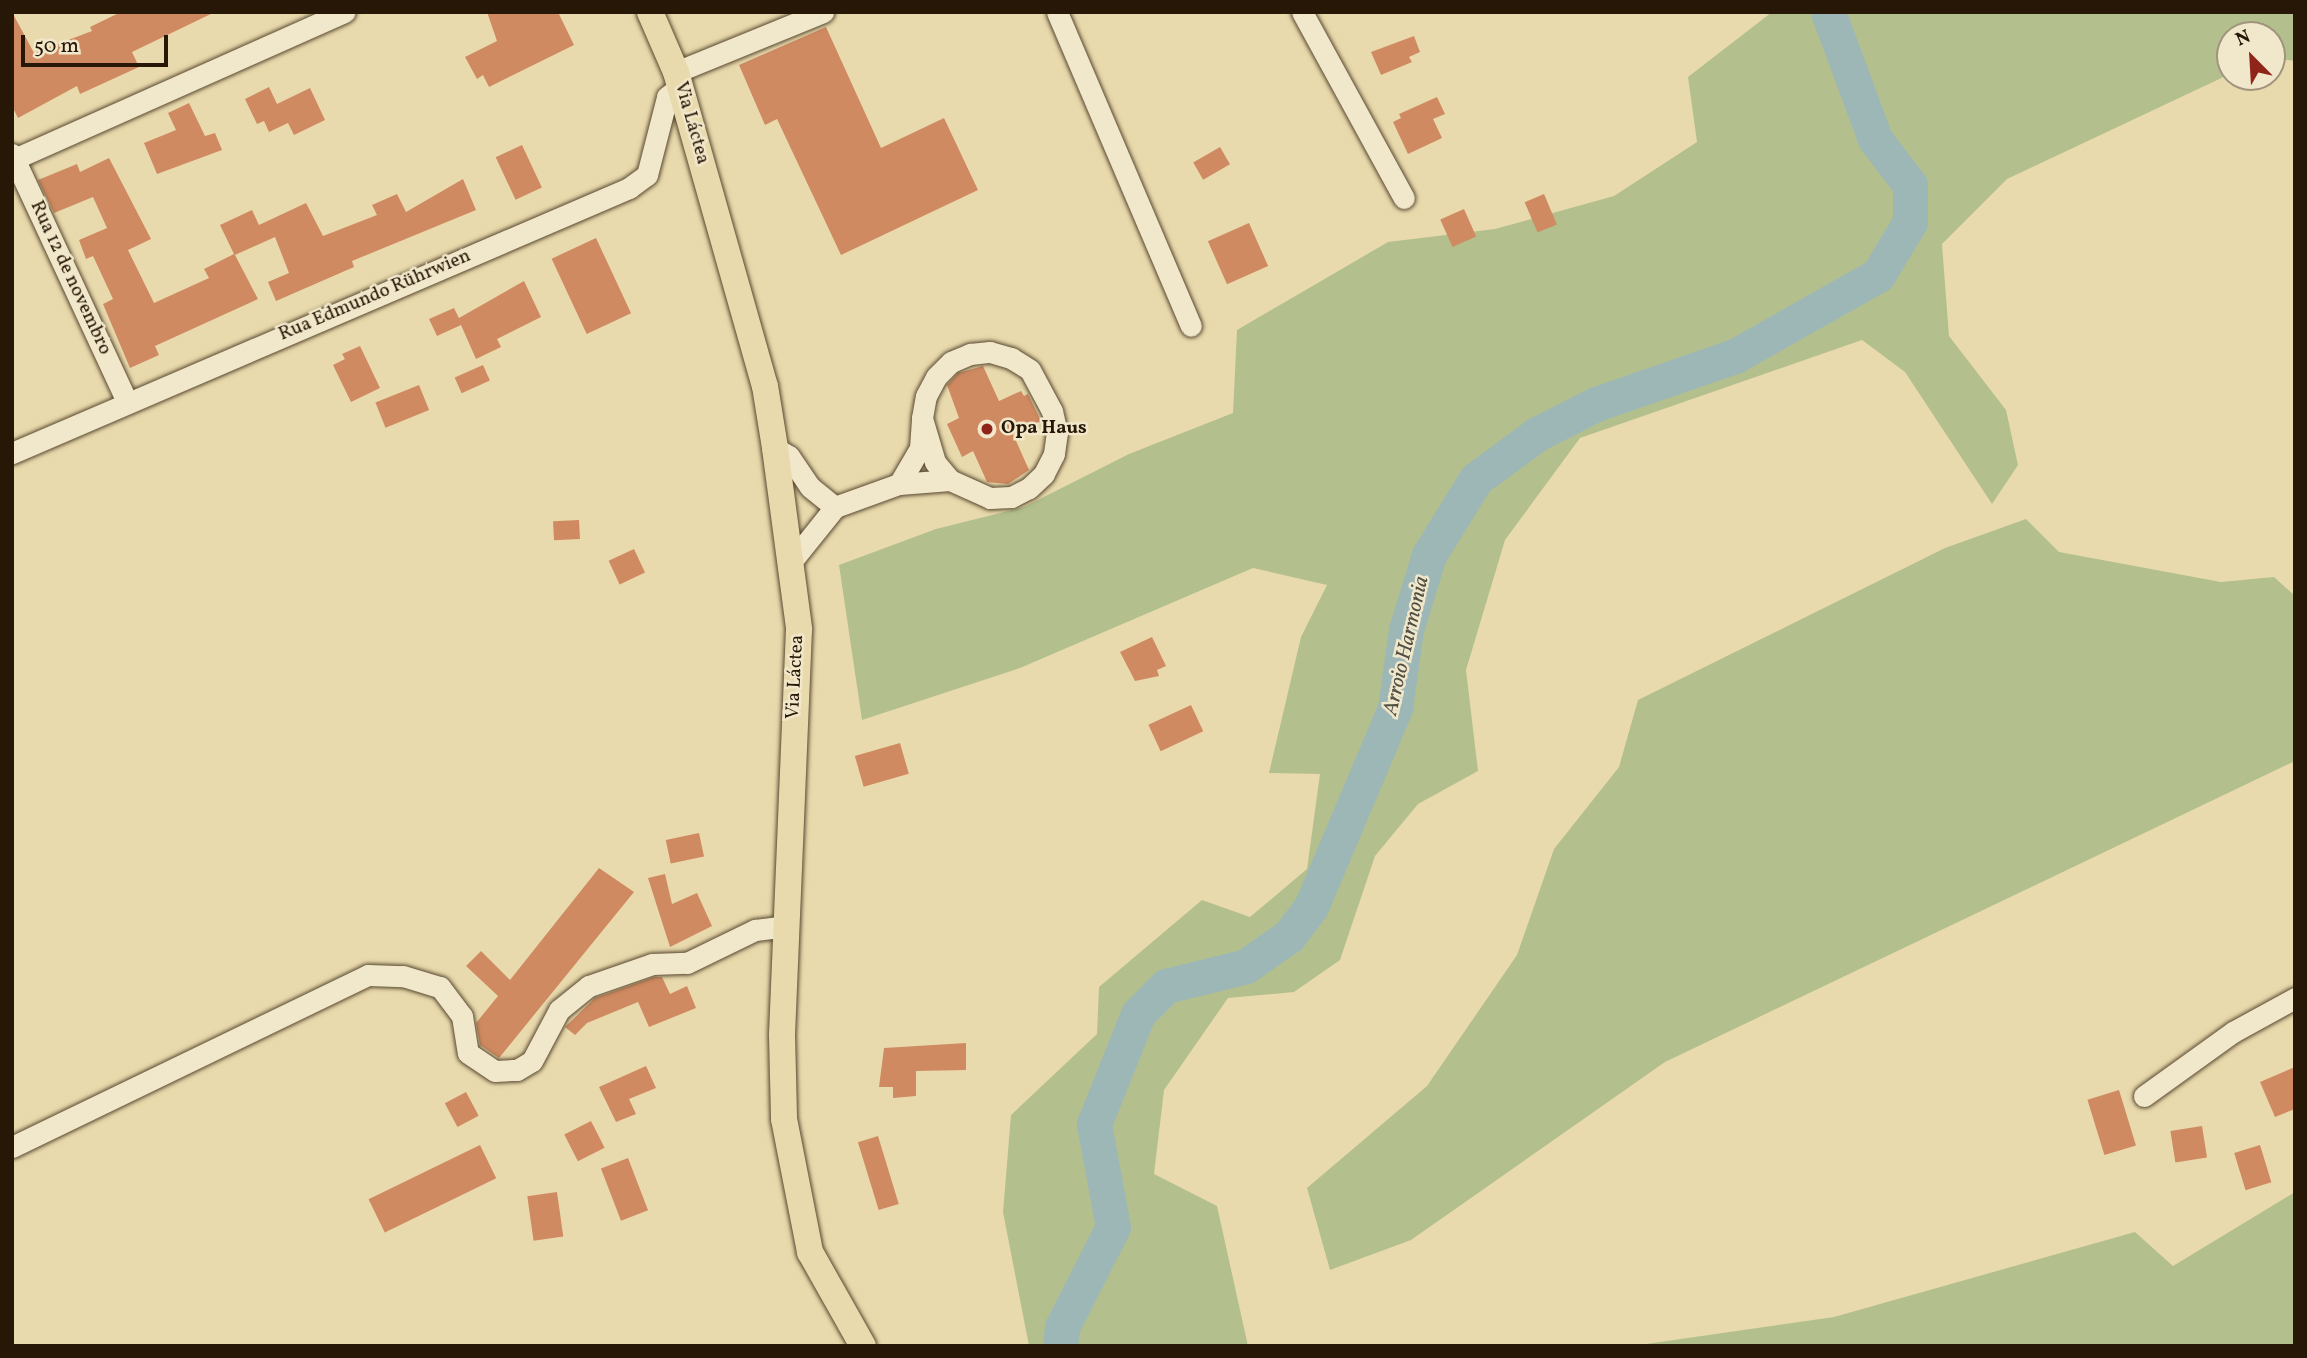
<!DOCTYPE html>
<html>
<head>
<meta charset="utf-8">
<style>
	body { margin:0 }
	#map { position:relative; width:2307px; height:1358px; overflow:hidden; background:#e9daad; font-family:Vollkorn,serif }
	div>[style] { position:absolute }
	.green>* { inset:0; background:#b3c08d }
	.river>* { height:35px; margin:-17.5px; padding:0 17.5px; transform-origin:17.5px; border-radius:17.5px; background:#9db7b7 }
	.building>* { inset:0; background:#d08a61; transform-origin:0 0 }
	.roads { filter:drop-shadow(0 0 2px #584830) drop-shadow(0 0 2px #584830) }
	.minor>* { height:21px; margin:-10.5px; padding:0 10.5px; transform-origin:10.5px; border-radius:10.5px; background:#f1e7ca }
	.major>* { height:26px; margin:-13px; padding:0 13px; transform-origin:13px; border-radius:13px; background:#e9daad }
	.dots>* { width:19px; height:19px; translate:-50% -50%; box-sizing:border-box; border:4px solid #f1e7ca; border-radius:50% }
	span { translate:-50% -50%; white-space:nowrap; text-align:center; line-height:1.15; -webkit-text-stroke:5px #f1e7ca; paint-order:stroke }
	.street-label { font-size:19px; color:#271707 }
	.poi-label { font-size:19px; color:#271707; font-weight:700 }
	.left { translate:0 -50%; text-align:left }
	.water-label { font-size:21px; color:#504f45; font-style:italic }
	.frame { position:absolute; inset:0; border:14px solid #271707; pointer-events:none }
	.north { position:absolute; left:2216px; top:21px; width:70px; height:70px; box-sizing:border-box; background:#f1e7ca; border:2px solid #a0947c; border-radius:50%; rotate:336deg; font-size:19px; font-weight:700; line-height:28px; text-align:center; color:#271707 }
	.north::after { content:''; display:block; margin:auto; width:24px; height:32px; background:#8f2418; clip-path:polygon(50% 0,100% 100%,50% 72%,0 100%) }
	.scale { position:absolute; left:21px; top:35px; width:147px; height:32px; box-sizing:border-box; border:4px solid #271707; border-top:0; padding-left:9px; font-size:21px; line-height:24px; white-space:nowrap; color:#271707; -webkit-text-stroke:5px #f1e7ca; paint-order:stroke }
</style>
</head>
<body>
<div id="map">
	<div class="green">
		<div style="clip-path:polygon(1772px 12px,2295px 12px,2295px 61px,2272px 58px,2272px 35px,2230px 35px,2230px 74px,2007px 179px,1942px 244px,1949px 336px,2006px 410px,2018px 465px,1992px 504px,1905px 372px,1862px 340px,1580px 438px,1505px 540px,1466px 670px,1478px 771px,1418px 804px,1375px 856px,1340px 960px,1294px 992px,1228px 998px,1164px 1090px,1154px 1174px,1217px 1206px,1248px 1346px,1029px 1346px,1003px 1212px,1011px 1115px,1097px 1034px,1099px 987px,1202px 900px,1250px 917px,1307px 869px,1320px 774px,1269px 773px,1301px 637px,1327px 585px,1253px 568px,1020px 668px,862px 720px,839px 565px,936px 529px,1024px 507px,1129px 454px,1233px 413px,1237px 330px,1388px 242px,1495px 229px,1614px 196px,1697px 142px,1688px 77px)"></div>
		<div style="clip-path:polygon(2026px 519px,2059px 552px,2221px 582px,2274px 577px,2295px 596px,2295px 761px,1665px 1062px,1411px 1240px,1330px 1270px,1307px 1188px,1427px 1086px,1517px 955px,1554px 849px,1619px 767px,1638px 700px,1945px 548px)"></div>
		<div style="clip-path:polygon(2295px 1192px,2295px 1346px,1632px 1346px,1834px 1317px,2135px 1232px,2173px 1266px)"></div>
	</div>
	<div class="river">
		<div style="left:1060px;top:1346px;width:19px;rotate:-84deg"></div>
		<div style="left:1062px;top:1327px;width:112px;rotate:-63deg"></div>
		<div style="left:1113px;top:1227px;width:105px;rotate:-100.5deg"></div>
		<div style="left:1094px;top:1124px;width:118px;rotate:-68.2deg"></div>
		<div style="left:1138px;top:1014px;width:40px;rotate:-45deg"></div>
		<div style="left:1166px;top:986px;width:82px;rotate:-14deg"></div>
		<div style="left:1246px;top:966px;width:52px;rotate:-34.9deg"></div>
		<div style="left:1289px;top:936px;width:36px;rotate:-53deg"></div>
		<div style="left:1311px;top:907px;width:216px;rotate:-67.1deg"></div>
		<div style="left:1395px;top:708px;width:79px;rotate:-82deg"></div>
		<div style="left:1406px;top:630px;width:78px;rotate:-73deg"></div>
		<div style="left:1429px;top:555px;width:89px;rotate:-58.3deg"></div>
		<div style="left:1476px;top:479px;width:76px;rotate:-36.4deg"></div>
		<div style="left:1537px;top:434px;width:66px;rotate:-27deg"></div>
		<div style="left:1596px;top:404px;width:147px;rotate:-19.1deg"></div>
		<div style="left:1735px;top:356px;width:164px;rotate:-29.5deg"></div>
		<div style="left:1878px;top:275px;width:62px;rotate:-58.9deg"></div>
		<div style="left:1910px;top:222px;width:37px;rotate:-90deg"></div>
		<div style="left:1910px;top:185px;width:58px;rotate:-127.3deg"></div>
		<div style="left:1875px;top:139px;width:135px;rotate:-110.3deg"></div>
	</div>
	<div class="building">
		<div style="clip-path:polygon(12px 12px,34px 53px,92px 31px,90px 27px,121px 12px,215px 12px,132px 52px,139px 67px,80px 94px,77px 86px,18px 118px,12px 106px)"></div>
		<div style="clip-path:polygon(487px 12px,558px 12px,574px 45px,489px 87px,483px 75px,477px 79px,465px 57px,497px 41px)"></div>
		<div style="clip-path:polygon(826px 27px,881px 148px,944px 118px,978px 190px,841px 255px,777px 119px,765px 125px,739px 65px)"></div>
		<div style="clip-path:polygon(1414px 36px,1420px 52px,1409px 57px,1412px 62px,1381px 75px,1371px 52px)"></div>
		<div style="clip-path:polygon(269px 87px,277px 104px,310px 88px,325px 120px,294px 135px,288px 123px,269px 132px,264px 121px,257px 124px,245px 99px)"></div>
		<div style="clip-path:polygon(1437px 97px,1445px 114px,1433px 119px,1442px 138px,1408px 154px,1393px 122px,1401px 118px,1399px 114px)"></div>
		<div style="clip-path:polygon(189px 103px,205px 136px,215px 133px,222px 150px,157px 174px,144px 143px,176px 130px,168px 113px)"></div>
		<div style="left:522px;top:145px;width:47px;height:29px;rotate:65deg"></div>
		<div style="left:1220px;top:147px;width:20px;height:31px;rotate:60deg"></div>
		<div style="clip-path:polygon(109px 158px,151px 239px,128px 250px,154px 303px,209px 278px,204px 269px,234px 254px,220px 225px,252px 210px,259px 225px,306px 203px,323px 236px,377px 215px,372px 205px,397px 194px,406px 212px,463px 179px,476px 210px,352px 261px,354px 267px,276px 301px,268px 282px,289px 273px,275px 237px,235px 255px,258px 299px,155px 346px,159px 355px,130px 368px,103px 304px,113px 299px,93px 256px,86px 259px,79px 240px,107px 228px,93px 197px,54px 213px,38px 180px,77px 164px,80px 172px)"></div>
		<div style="left:1544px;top:194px;width:33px;height:21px;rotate:67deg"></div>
		<div style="left:1464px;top:209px;width:30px;height:26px;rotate:66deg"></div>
		<div style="left:1249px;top:223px;width:47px;height:45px;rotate:66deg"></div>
		<div style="left:596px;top:238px;width:83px;height:49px;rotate:65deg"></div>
		<div style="clip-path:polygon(524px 281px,541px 317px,497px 339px,501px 347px,476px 359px,461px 325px,437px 336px,429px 319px,454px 308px,459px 318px)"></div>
		<div style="clip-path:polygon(360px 346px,380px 388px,351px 402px,333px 365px,345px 359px,342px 354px)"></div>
		<div style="left:483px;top:365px;width:17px;height:31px;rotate:66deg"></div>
		<div style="clip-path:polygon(983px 366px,999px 401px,1021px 391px,1024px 396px,1028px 394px,1041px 421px,1013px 434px,1029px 470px,1008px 484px,987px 482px,973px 451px,962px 457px,947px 424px,959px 418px,947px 385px,958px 373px)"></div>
		<div style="left:419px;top:385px;width:27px;height:47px;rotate:68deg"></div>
		<div style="left:579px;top:520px;width:19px;height:26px;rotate:87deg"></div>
		<div style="left:634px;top:549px;width:26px;height:28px;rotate:65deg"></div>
		<div style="clip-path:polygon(1152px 637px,1166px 666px,1157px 670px,1159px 676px,1135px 681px,1120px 652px)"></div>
		<div style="left:1191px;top:705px;width:29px;height:47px;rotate:65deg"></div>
		<div style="left:900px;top:743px;width:32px;height:47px;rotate:74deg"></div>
		<div style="left:699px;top:833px;width:24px;height:34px;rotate:78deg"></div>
		<div style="clip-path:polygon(599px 868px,634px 892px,499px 1058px,480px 1045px,476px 1023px,498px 996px,466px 966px,481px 951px,510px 980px)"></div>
		<div style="clip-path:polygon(665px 874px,672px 904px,697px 893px,712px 926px,670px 947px,648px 878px)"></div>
		<div style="clip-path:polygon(654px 977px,662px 977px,670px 994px,687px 986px,696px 1008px,649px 1027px,638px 1002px,587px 1023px,575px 1035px,565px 1027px,595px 998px)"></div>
		<div style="clip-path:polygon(966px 1043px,966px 1070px,916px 1071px,916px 1096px,893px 1098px,893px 1087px,879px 1087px,884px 1048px)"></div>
		<div style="clip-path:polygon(646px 1066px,656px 1088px,629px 1099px,636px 1114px,616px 1122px,599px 1087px)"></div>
		<div style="clip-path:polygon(2295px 1067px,2295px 1109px,2275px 1117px,2260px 1082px)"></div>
		<div style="left:2119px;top:1090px;width:58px;height:33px;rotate:73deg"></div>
		<div style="left:466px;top:1092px;width:27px;height:24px;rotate:62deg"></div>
		<div style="left:591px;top:1121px;width:30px;height:30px;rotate:63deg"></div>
		<div style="left:2202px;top:1126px;width:32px;height:32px;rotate:81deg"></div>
		<div style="left:878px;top:1136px;width:71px;height:21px;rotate:73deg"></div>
		<div style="left:480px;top:1145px;width:37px;height:124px;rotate:64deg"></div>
		<div style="left:2260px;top:1145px;width:39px;height:27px;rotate:73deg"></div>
		<div style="left:628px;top:1158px;width:56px;height:29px;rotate:69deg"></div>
		<div style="left:557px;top:1192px;width:45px;height:30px;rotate:82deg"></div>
	</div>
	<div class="roads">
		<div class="minor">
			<div style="left:1057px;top:12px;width:341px;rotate:66.9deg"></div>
			<div style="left:1302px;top:12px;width:212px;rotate:61.3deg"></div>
			<div style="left:676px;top:72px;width:159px;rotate:-22.2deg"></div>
			<div style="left:12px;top:154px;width:273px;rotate:65.1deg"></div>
			<div style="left:12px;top:160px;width:364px;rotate:-24deg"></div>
			<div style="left:775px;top:448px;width:16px;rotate:30deg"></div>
			<div style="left:789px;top:456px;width:37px;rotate:56deg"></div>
			<div style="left:810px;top:487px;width:32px;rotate:39deg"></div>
			<div style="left:12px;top:453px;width:672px;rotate:-23.24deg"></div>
			<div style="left:629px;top:188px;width:22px;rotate:-36deg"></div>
			<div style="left:647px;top:175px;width:81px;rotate:-75.6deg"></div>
			<div style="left:667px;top:97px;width:17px;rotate:-40deg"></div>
			<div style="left:899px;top:484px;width:42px;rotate:-59.7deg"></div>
			<div style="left:920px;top:448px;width:30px;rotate:-86deg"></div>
			<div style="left:922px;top:418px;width:22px;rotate:-80deg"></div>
			<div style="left:926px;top:396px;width:21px;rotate:-62deg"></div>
			<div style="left:936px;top:377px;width:21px;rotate:-45deg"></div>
			<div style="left:951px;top:362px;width:21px;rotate:-23deg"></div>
			<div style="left:970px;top:354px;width:20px;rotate:-6deg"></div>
			<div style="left:990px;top:352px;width:22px;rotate:16deg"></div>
			<div style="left:1011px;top:358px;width:22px;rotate:32deg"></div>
			<div style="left:1030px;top:370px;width:47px;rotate:61.8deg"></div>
			<div style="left:1052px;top:411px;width:22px;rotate:77deg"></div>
			<div style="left:1057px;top:432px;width:22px;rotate:98deg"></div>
			<div style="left:1054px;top:454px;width:22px;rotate:117deg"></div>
			<div style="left:1044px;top:474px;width:21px;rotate:137deg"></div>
			<div style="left:1029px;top:488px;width:20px;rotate:153deg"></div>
			<div style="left:1011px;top:497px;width:21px;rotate:177deg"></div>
			<div style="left:990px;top:498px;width:44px;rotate:-155.8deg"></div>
			<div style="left:950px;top:480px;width:23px;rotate:-130deg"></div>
			<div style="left:935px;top:462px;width:46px;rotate:-106.5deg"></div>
			<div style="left:791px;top:562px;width:70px;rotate:-51.3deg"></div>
			<div style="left:835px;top:507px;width:68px;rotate:-19.8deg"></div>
			<div style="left:899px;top:484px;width:51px;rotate:-4.5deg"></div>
			<div style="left:2144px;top:1096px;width:110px;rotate:-35.7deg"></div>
			<div style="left:2233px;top:1032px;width:71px;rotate:-28.7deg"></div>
			<div style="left:12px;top:1147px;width:395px;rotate:-25.8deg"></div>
			<div style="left:368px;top:975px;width:35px;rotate:2deg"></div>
			<div style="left:403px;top:976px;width:39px;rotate:17deg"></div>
			<div style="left:440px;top:987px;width:36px;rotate:53deg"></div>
			<div style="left:462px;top:1016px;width:37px;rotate:81deg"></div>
			<div style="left:468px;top:1053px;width:32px;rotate:34deg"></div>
			<div style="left:495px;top:1071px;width:22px;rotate:-3deg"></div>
			<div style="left:517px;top:1070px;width:17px;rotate:-31deg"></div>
			<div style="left:532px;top:1061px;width:58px;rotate:-62.1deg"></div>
			<div style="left:559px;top:1010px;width:38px;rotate:-39deg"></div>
			<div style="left:589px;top:986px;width:67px;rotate:-19.2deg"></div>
			<div style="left:652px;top:964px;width:35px;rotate:-2deg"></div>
			<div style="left:687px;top:963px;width:76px;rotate:-25.9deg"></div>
			<div style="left:755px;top:930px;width:31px;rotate:-7deg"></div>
		</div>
		<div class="major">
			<div style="left:650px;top:12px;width:65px;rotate:66.6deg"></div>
			<div style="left:676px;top:72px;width:326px;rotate:74.2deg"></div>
			<div style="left:765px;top:386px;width:63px;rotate:80.8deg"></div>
			<div style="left:775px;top:448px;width:183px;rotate:82.4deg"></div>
			<div style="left:799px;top:629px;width:406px;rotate:92.4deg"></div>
			<div style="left:782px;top:1035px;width:84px;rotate:88.6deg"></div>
			<div style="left:784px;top:1119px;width:136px;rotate:78.9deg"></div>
			<div style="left:810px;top:1252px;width:108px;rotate:60.6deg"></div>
		</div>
	</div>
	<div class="dots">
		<div style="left:987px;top:429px;background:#8f2418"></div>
	</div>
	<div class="street-label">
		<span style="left:691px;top:123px;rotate:74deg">Via Láctea</span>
		<span style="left:70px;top:278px;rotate:65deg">Rua 12 de novembro</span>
		<span style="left:375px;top:296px;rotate:-23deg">Rua Edmundo Rührwien</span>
		<span style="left:796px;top:677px;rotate:-87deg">Via Láctea</span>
	</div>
	<div class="poi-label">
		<span class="left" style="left:1001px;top:429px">Opa Haus</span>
	</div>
	<div class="water-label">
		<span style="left:1407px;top:646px;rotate:-77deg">Arroio Harmonia</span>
	</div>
	<div class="frame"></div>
	<div class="north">N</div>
	<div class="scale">50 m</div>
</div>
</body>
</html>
